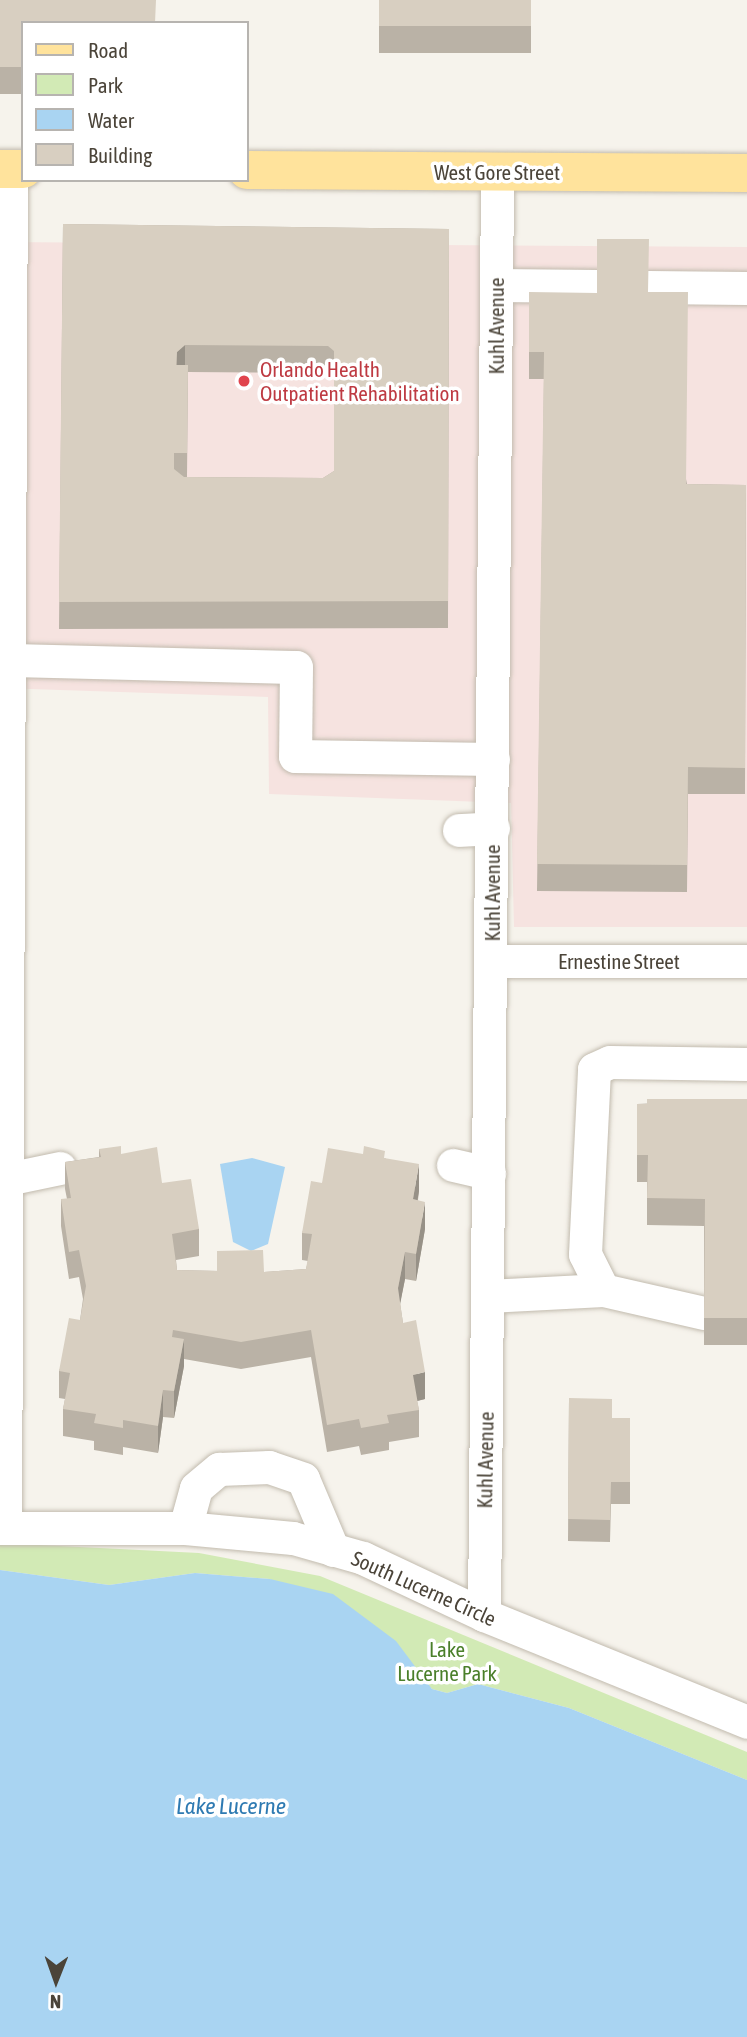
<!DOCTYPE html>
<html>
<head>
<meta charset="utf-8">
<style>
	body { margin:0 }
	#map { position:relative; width:747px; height:2037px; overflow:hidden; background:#f6f3ec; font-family:"Asap Condensed",sans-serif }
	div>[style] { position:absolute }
	.medical>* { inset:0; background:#f6e3e0 }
	.green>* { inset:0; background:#d2eab5 }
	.water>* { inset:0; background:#a9d4f2 }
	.roads { filter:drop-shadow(0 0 2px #c2bbae) drop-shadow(0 0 2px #c2bbae) }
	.minor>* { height:33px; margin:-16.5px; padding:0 16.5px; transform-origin:16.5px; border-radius:16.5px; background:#fff }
	.major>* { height:38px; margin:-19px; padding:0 19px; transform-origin:19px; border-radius:19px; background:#ffe39c }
	.wall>* { inset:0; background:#bab2a6; transform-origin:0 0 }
	.shaded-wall>* { inset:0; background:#979187 }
	.building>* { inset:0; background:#d8cfc1; transform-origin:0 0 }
	.dots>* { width:19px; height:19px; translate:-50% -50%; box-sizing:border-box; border:4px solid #fff; border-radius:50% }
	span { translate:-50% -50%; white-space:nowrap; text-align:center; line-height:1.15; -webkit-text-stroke:7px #fff; paint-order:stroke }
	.street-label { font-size:21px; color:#4b4439 }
	.health-label { font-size:21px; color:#be3a42 }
	.left { translate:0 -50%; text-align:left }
	.park-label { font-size:21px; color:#4a7f2a }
	.water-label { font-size:23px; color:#2e7ab2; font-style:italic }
	.legend { position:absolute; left:21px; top:21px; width:228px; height:161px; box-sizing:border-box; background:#fff; border:2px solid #b7b4b0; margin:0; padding:9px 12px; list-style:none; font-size:21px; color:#4b4439 }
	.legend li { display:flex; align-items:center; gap:14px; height:35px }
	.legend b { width:35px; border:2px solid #b7b4b0 }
	.north { position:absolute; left:21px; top:1946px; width:70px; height:70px; -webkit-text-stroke:5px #fff; paint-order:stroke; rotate:181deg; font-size:19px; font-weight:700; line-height:28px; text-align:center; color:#4b4439 }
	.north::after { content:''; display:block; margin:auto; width:24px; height:32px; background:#4b4439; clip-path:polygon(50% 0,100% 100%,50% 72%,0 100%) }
</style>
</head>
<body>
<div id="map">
	<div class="medical">
		<div style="clip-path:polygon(0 242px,747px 247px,747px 927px,514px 927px,511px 803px,269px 794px,268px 697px,0 688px)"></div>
	</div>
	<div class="green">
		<div style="clip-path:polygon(0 1543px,199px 1553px,320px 1576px,747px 1752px,747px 1780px,569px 1708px,478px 1684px,447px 1693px,432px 1689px,418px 1673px,270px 1579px,195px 1573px,109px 1585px,0 1570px)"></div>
	</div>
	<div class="water">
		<div style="clip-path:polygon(252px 1158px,285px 1167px,268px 1244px,251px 1251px,233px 1242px,220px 1164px)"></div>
		<div style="clip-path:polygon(0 1570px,109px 1585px,195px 1573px,270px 1579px,333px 1594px,396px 1641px,432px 1689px,447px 1693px,478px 1684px,569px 1708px,747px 1780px,747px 2037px,0 2037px)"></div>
	</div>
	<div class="roads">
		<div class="minor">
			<div style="left:496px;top:285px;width:101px;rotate:0.6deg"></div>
			<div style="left:648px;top:287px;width:99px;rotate:0.6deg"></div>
			<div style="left:9px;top:660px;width:287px;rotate:1.4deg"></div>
			<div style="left:296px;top:667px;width:89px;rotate:90.6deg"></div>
			<div style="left:295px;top:756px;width:198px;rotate:0.9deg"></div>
			<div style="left:459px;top:830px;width:34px;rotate:-3deg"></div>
			<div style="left:492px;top:961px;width:255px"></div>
			<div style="left:453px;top:1165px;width:37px;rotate:13deg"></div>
			<div style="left:7px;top:1179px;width:54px;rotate:-11.7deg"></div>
			<div style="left:603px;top:1290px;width:40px;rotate:-116.6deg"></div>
			<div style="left:585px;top:1254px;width:185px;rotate:-87.2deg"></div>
			<div style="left:594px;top:1069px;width:17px;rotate:-24deg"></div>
			<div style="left:610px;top:1062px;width:137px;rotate:0.8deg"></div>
			<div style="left:488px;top:1296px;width:115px;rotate:-3deg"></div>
			<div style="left:603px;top:1290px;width:104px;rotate:12.8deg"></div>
			<div style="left:0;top:1528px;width:185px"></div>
			<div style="left:185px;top:1528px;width:108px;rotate:5.3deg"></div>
			<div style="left:293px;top:1538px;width:73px;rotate:15.9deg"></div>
			<div style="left:363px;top:1558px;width:134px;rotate:25.2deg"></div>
			<div style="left:484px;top:1615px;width:284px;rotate:22.1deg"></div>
			<div style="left:5px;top:1528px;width:1359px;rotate:-89.75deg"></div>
			<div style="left:185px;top:1528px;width:41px;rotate:-74.6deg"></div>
			<div style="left:196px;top:1488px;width:30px;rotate:-40deg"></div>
			<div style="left:219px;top:1469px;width:50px;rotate:-2.3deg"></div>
			<div style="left:269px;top:1467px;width:36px;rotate:19deg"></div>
			<div style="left:303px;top:1479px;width:77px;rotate:67.1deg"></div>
			<div style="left:484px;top:1615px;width:1443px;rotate:-89.48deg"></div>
		</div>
		<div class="major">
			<div style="left:0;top:169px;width:23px"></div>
			<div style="left:247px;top:170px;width:500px;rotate:0.34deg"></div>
		</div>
	</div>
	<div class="wall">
		<div style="clip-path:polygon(0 0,23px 23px,23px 94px,0 94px)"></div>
		<div style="left:379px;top:0;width:152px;height:53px"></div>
		<div style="clip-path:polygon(evenodd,63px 224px,449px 229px,448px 628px,59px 629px,63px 224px,188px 372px,328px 373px,334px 378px,334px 471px,323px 478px,187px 477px,188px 372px)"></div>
		<div style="clip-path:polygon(649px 292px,687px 484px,746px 485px,745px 794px,688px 794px,687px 892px,537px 891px,544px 379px,529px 379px,529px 352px,597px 293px)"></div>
		<div style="clip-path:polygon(747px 1099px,747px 1345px,704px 1345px,704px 1226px,647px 1225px,647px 1182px,637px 1182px,637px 1104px)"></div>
		<div style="clip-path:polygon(99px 1149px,121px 1154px,162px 1183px,199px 1229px,199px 1256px,176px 1260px,177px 1270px,264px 1272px,306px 1269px,308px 1261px,302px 1260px,302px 1233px,322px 1183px,385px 1158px,419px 1191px,418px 1200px,425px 1229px,416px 1281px,405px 1279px,400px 1303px,403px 1323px,425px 1399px,417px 1401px,419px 1410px,419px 1437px,389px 1442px,389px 1450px,361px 1455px,359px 1446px,327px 1452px,311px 1357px,241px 1369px,184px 1359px,184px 1366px,174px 1418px,163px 1417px,158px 1453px,123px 1447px,123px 1455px,94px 1450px,94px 1441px,63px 1436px,63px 1409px,65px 1399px,59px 1398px,59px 1371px,80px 1320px,83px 1299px,79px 1277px,69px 1279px,61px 1226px,61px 1199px,67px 1199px,65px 1189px,65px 1162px,99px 1157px)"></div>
		<div style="clip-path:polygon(569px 1398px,612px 1418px,630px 1418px,630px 1504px,611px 1504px,610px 1542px,568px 1541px)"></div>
	</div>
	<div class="shaded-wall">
		<div style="clip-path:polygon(185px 345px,185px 372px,177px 379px,177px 352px)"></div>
		<div style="clip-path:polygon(419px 1164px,419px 1191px,413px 1226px,413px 1199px)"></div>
		<div style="clip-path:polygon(425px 1202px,425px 1229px,416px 1281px,416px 1254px)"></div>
		<div style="clip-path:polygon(405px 1252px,405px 1279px,398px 1315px,398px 1288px)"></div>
		<div style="clip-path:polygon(184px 1339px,184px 1366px,174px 1418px,174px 1391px)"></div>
		<div style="clip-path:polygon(425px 1372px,425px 1399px,413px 1402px,413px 1375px)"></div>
		<div style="clip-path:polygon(163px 1390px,163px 1417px,158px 1453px,158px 1426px)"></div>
	</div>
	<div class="building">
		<div style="clip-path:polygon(0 0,156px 0,155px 23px,23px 23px,23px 67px,0 67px)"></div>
		<div style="left:379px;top:0;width:152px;height:26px"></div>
		<div style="clip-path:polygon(evenodd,63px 224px,449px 229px,448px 601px,59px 602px,63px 224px,185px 345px,328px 346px,334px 351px,334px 471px,323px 478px,184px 477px,174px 469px,174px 453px,187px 453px,188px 365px,176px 365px,177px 352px,185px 345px)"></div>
		<div style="clip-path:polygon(597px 239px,649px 239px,648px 292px,688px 292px,686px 484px,746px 485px,745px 768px,688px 767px,687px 865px,537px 864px,544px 352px,529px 352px,529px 292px,597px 293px)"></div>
		<div style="clip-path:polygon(647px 1099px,747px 1099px,747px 1318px,704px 1318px,705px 1199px,647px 1198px,648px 1155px,637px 1155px,637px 1104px,647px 1104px)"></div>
		<div style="clip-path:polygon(121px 1146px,121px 1154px,157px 1147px,162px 1183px,191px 1179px,199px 1229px,172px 1234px,177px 1270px,217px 1271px,217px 1251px,263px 1250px,264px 1272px,306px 1269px,312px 1234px,302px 1233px,311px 1181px,322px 1183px,328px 1148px,363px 1154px,364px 1146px,385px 1151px,384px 1158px,419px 1164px,413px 1199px,425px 1202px,416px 1254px,405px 1252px,398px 1288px,403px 1323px,416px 1320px,425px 1372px,413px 1375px,419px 1410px,387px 1415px,389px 1423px,361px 1428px,359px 1419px,327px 1425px,311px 1330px,241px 1342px,173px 1330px,172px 1337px,184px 1339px,174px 1391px,163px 1390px,158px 1426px,123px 1420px,123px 1428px,94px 1423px,96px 1414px,63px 1409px,70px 1373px,59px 1371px,69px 1318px,80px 1320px,86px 1286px,79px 1250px,69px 1252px,61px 1199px,71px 1198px,65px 1162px,101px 1157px,99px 1149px)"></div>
		<div style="clip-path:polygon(569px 1398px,612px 1399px,612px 1418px,630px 1418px,630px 1482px,611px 1482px,610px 1520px,568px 1519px)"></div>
	</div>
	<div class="dots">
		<div style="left:244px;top:381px;background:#e0444e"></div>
	</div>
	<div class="street-label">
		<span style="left:497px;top:172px">West Gore Street</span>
		<span style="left:496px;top:326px;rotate:-90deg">Kuhl Avenue</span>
		<span style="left:492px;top:893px;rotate:-90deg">Kuhl Avenue</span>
		<span style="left:619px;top:961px">Ernestine Street</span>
		<span style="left:485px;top:1460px;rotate:-89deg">Kuhl Avenue</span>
		<span style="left:424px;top:1588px;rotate:24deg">South Lucerne Circle</span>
	</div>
	<div class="health-label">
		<span class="left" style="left:260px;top:381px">Orlando Health<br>Outpatient Rehabilitation</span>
	</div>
	<div class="park-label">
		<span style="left:447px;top:1661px">Lake<br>Lucerne Park</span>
	</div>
	<div class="water-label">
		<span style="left:231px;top:1806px">Lake Lucerne</span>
	</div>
	<ul class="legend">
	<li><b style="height:9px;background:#ffe39c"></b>Road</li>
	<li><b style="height:19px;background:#d2eab5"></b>Park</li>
	<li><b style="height:19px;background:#a9d4f2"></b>Water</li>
	<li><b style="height:19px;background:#d8cfc1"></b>Building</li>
	</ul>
	<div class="north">N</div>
</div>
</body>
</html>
